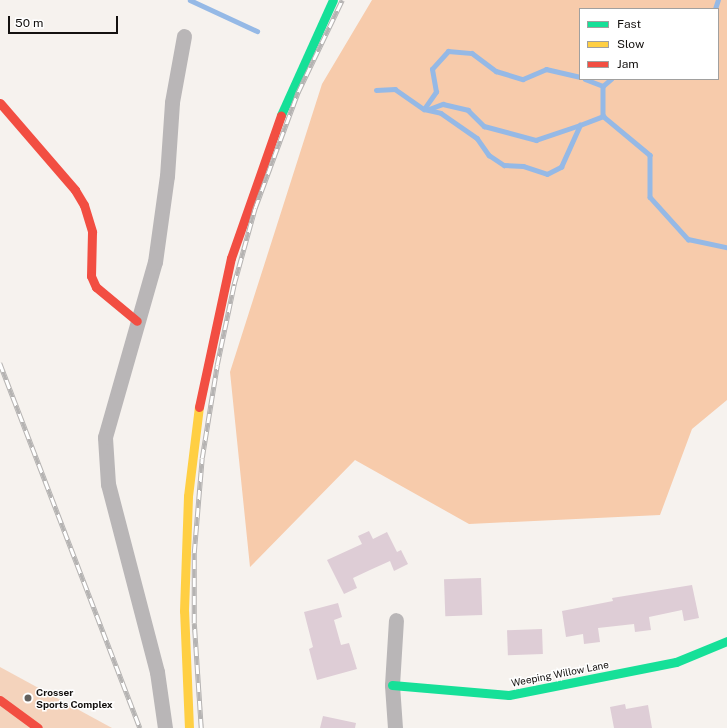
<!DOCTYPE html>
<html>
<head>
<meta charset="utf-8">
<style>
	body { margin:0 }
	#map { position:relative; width:727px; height:728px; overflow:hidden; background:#f6f2ee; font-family:"Public Sans",sans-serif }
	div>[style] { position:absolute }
	.green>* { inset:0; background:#f4d3bc }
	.forest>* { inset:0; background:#f7cbab }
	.stream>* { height:4.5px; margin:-2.25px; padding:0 2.25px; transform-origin:2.25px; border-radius:2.25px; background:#95b9e6 }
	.building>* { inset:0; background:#decdd6; transform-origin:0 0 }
	.street>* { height:15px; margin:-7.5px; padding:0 7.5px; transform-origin:7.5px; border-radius:7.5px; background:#b9b6b7 }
	.fast>* { height:9px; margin:-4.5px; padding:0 4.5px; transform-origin:4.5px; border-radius:4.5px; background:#16e098 }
	.slow>* { height:9px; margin:-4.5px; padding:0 4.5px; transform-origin:4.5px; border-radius:4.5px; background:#ffcf43 }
	.jam>* { height:9px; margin:-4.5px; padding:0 4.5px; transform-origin:4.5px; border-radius:4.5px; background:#f24e42 }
	.rail>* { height:4.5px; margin-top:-2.25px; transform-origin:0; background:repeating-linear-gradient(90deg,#fff 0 9px,#b5b3b2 0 18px); box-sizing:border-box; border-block:1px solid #b5b3b2 }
	.dots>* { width:11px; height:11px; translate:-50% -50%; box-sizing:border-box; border:2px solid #fff; border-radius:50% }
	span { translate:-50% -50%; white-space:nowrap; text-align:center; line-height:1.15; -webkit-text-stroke:3px #fff; paint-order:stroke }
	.street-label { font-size:10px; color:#14110f }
	.poi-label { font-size:10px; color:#14110f; font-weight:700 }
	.left { translate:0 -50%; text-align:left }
	.legend { position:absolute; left:579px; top:8px; width:140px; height:72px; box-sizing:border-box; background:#fff; border:1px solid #a1a09f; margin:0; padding:5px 7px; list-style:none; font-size:12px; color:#14110f }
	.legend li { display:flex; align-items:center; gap:8px; height:20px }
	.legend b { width:20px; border:1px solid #a1a09f }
	.scale { position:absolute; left:8px; top:16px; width:110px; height:18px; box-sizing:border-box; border:2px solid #14110f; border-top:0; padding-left:5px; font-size:12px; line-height:14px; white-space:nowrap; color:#14110f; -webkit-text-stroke:3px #fff; paint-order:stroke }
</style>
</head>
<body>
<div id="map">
	<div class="green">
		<div style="clip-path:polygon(0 667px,112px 728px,0 728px)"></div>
	</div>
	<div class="forest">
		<div style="clip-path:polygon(evenodd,372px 0,727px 0,727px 400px,692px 429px,660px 515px,469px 524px,355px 460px,250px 567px,230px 372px,322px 84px,372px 0,580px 9px,718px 9px,718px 79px,580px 79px,580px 9px)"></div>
	</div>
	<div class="stream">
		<div style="left:190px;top:0;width:74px;rotate:24.8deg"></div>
		<div style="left:715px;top:9px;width:9px;rotate:-72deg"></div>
		<div style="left:585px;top:79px;width:19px;rotate:21deg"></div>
		<div style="left:603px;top:86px;width:30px;rotate:90deg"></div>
		<div style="left:603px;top:116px;width:61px;rotate:39.7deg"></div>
		<div style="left:650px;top:155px;width:42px;rotate:90deg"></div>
		<div style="left:650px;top:197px;width:57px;rotate:47.9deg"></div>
		<div style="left:688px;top:239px;width:40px;rotate:12deg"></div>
		<div style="left:603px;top:86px;width:11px;rotate:-41deg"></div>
		<div style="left:376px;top:90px;width:19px;rotate:-3deg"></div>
		<div style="left:395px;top:89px;width:35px;rotate:35deg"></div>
		<div style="left:424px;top:109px;width:21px;rotate:-55deg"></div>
		<div style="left:436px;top:92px;width:23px;rotate:-100deg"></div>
		<div style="left:432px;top:69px;width:24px;rotate:-48deg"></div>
		<div style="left:448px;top:51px;width:24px;rotate:5deg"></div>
		<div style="left:472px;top:53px;width:30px;rotate:37deg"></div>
		<div style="left:496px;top:71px;width:28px;rotate:17deg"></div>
		<div style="left:523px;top:79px;width:25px;rotate:-23deg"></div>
		<div style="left:546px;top:69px;width:35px;rotate:13deg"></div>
		<div style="left:424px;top:109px;width:17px;rotate:13deg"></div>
		<div style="left:441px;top:113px;width:44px;rotate:34.8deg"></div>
		<div style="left:477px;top:138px;width:21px;rotate:55deg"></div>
		<div style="left:489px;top:155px;width:18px;rotate:34deg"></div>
		<div style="left:504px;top:165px;width:19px;rotate:3deg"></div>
		<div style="left:523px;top:166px;width:25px;rotate:18deg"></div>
		<div style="left:547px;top:174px;width:16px;rotate:-27deg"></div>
		<div style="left:561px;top:167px;width:46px;rotate:-65.7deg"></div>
		<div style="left:580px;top:125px;width:25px;rotate:-21deg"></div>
		<div style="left:429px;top:109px;width:15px;rotate:-20deg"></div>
		<div style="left:443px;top:104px;width:26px;rotate:13deg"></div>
		<div style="left:468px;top:110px;width:23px;rotate:45deg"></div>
		<div style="left:484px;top:126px;width:54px;rotate:15.1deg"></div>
		<div style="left:536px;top:140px;width:46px;rotate:-18.8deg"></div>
	</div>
	<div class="building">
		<div style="clip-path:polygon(369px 531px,373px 539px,387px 532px,397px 552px,401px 550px,408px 564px,394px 571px,390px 561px,370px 570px,353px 578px,357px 588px,344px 594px,327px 560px,362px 544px,358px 536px)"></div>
		<div style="left:481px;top:578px;width:37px;height:37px;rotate:88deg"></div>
		<div style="clip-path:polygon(692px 585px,699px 618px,684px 621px,682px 610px,649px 617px,651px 630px,635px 632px,634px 624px,598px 628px,600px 642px,584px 644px,583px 634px,566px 637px,562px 611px,613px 601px,612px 598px)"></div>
		<div style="clip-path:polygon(338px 603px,342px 617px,334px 620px,341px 645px,349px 643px,357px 669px,317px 680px,309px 649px,313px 647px,304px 612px)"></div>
		<div style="left:542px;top:629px;width:25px;height:35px;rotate:88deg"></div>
		<div style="clip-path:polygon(625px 704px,626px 709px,648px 705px,652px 728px,614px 728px,610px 707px)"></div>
		<div style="clip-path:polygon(323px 716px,356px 723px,355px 728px,320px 728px)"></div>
	</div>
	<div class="street">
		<div style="left:165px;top:728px;width:57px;rotate:-98.1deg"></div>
		<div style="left:157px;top:672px;width:194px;rotate:-104.6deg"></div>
		<div style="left:108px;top:484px;width:47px;rotate:-93.7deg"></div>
		<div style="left:105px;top:437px;width:182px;rotate:-74.1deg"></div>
		<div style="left:155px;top:262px;width:87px;rotate:-82.1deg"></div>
		<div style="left:167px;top:176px;width:74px;rotate:-86.1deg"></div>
		<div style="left:172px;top:102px;width:67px;rotate:-79.7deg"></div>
		<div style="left:395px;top:728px;width:43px;rotate:-94deg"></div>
		<div style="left:392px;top:685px;width:65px;rotate:-86.5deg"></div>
	</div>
	<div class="fast">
		<div style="left:281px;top:115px;width:126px;rotate:-65.7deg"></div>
		<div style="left:392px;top:685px;width:117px;rotate:4.9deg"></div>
		<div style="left:509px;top:695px;width:170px;rotate:-11.2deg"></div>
		<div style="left:676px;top:662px;width:55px;rotate:-22.4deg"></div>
	</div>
	<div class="slow">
		<div style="left:189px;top:728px;width:117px;rotate:-92.4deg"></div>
		<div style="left:184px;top:611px;width:115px;rotate:-88deg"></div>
		<div style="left:188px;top:496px;width:90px;rotate:-83deg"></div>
	</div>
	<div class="jam">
		<div style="left:0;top:103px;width:115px;rotate:49.2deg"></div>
		<div style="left:75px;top:190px;width:17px;rotate:59deg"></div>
		<div style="left:84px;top:205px;width:28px;rotate:73deg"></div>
		<div style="left:92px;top:232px;width:44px;rotate:91.3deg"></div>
		<div style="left:91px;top:276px;width:12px;rotate:66deg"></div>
		<div style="left:96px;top:287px;width:53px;rotate:39.7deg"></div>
		<div style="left:199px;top:407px;width:152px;rotate:-77.9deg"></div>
		<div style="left:231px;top:258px;width:151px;rotate:-70.7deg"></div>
		<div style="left:0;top:700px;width:47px;rotate:36.4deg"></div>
	</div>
	<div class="rail">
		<div style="left:0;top:363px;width:391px;rotate:69deg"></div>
		<div style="left:201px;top:728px;width:105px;rotate:-93.8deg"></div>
		<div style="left:194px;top:623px;width:70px;rotate:-90deg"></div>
		<div style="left:194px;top:553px;width:95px;rotate:-85.2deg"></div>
		<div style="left:202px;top:458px;width:94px;rotate:-80.8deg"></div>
		<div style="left:217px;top:365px;width:83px;rotate:-78.1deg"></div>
		<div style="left:234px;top:284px;width:79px;rotate:-74.6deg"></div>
		<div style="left:255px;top:208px;width:124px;rotate:-69.7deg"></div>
		<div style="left:298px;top:92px;width:102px;rotate:-64.4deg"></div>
	</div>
	<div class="dots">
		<div style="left:28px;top:698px;background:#63605d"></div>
	</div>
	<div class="street-label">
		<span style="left:560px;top:674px;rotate:-11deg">Weeping Willow Lane</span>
	</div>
	<div class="poi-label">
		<span class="left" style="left:36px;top:698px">Crosser<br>Sports Complex</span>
	</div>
	<ul class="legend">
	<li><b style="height:5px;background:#16e098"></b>Fast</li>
	<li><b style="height:5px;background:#ffcf43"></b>Slow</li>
	<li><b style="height:5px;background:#f24e42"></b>Jam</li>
	</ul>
	<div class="scale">50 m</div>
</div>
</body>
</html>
